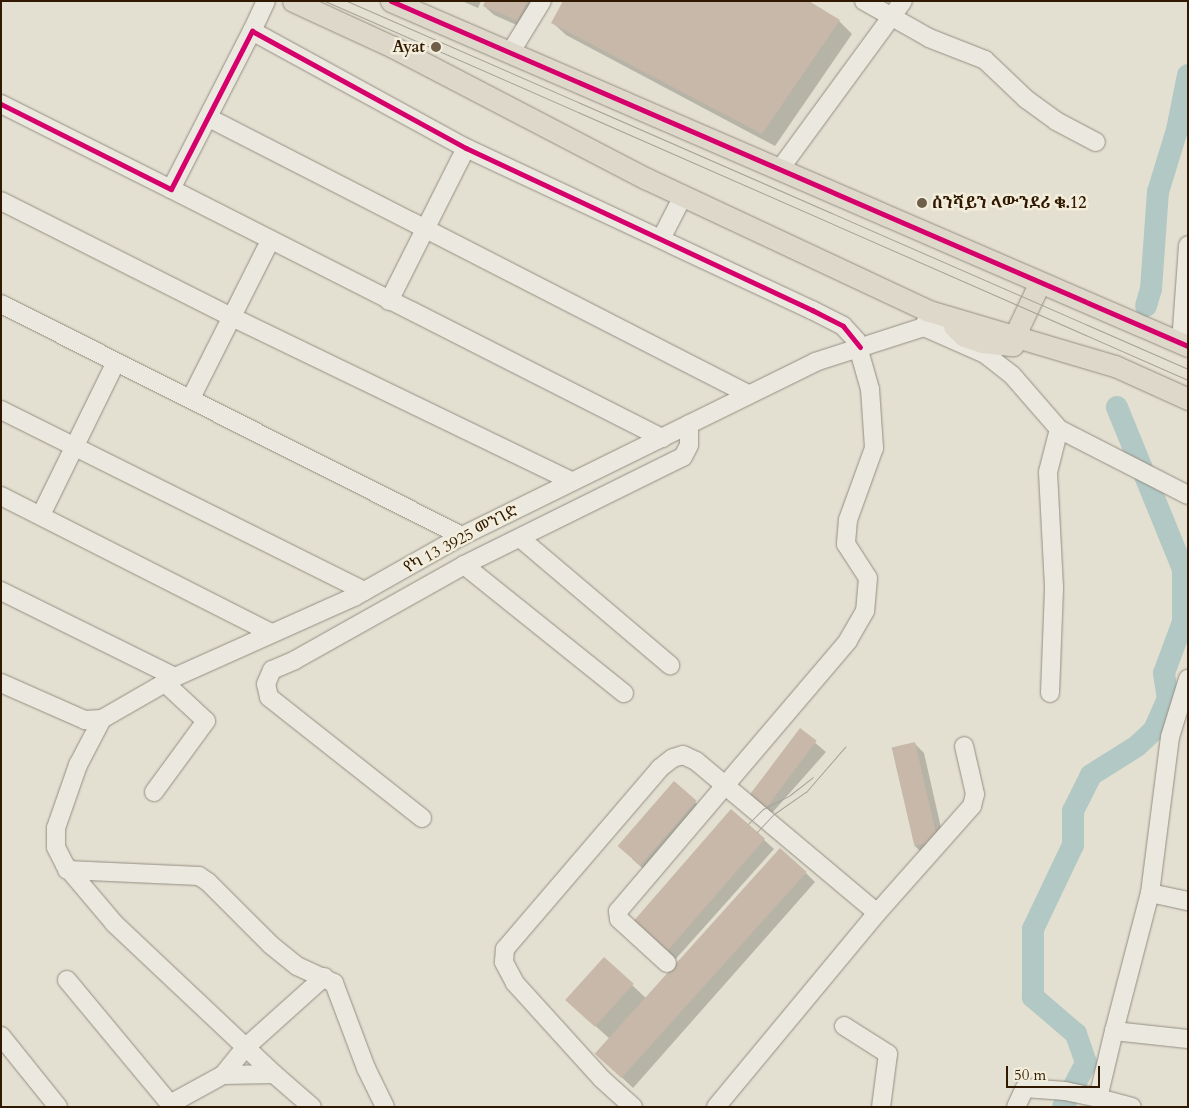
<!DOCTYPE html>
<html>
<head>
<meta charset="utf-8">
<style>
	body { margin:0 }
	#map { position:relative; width:1189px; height:1108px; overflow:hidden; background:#e4e0d1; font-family:Cardo,"Noto Serif Ethiopic",serif }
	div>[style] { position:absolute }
	.shadow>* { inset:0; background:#0003 }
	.river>* { height:22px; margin:-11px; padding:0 11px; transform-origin:11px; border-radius:11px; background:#b2c8c4 }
	.building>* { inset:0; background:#c7b8aa; transform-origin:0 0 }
	.roads { filter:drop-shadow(0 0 1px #938e82) drop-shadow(0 0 1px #938e82) }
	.minor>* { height:18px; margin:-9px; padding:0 9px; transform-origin:9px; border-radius:9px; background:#ebe8e0 }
	.major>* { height:21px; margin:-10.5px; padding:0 10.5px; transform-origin:10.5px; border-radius:10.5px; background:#ded8cb }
	.tram>* { height:1px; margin:-0.5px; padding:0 0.5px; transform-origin:0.5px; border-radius:0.5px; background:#a5a199 }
	.cycleway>* { height:5px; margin:-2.5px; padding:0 2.5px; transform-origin:2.5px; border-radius:2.5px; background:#d6006c }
	.dots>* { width:14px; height:14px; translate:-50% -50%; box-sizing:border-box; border:2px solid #f3eedc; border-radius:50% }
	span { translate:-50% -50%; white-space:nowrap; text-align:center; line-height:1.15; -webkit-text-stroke:5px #f3eedc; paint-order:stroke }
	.poi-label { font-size:16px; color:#301900; font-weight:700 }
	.right { translate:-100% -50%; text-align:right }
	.left { translate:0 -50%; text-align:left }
	.street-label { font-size:16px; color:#301900 }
	.frame { position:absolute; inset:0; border:2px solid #301900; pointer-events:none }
	.scale { position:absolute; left:1006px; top:1066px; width:94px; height:22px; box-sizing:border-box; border:2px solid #301900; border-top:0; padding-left:6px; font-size:15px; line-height:18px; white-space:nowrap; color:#301900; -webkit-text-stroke:4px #f3eedc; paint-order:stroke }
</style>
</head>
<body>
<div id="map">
	<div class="shadow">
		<div style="clip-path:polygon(462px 1px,481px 1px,478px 8px)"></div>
		<div style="clip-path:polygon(486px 1px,540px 1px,528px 30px,494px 15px,484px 6px)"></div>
		<div style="clip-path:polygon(839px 21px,852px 34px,775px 146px,566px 35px,553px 23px)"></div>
		<div style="clip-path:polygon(800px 730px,826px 752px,772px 813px,757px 801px)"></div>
		<div style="clip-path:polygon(915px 744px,924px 753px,946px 850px,925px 856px,915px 846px)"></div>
		<div style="clip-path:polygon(674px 783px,709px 815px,654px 878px,632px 859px)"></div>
		<div style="clip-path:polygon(731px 810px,774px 849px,673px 962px,639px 933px)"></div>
		<div style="clip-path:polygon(806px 873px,815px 882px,633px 1088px,598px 1055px,611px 1040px,580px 1012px,604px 959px,647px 999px)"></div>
	</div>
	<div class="river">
		<div style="left:1146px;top:306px;width:18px;rotate:-74deg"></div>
		<div style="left:1151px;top:289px;width:97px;rotate:-85.9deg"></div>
		<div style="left:1158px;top:192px;width:65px;rotate:-73deg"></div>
		<div style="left:1177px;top:130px;width:56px;rotate:-78.7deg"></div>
		<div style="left:1063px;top:1107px;width:50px;rotate:-62.4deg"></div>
		<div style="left:1086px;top:1063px;width:31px;rotate:-109deg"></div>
		<div style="left:1076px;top:1034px;width:57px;rotate:-139.3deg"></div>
		<div style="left:1033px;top:997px;width:68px;rotate:-90deg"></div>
		<div style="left:1033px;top:929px;width:93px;rotate:-64.5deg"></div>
		<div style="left:1073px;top:845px;width:34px;rotate:-90deg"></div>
		<div style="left:1073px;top:811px;width:40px;rotate:-63.4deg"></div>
		<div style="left:1091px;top:775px;width:54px;rotate:-32.2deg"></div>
		<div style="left:1137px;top:746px;width:23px;rotate:-43deg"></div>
		<div style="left:1154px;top:730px;width:34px;rotate:-66deg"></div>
		<div style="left:1168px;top:699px;width:26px;rotate:-99deg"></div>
		<div style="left:1164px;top:673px;width:54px;rotate:-69.6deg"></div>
		<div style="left:1183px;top:622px;width:53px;rotate:-90deg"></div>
		<div style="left:1183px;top:569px;width:175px;rotate:-112.2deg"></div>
	</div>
	<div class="building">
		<div style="clip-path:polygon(485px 1px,527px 1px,518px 21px,483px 6px)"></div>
		<div style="clip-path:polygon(563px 1px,809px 1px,840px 20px,762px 134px,551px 23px)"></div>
		<div style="left:800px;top:728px;width:21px;height:84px;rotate:37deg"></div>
		<div style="left:915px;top:742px;width:101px;height:24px;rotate:77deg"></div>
		<div style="left:674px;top:781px;width:30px;height:86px;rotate:41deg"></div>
		<div style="left:731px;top:809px;width:45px;height:154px;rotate:41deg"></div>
		<div style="left:780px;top:848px;width:36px;height:277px;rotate:42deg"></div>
		<div style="left:604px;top:957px;width:40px;height:58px;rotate:42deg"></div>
	</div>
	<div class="roads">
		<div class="minor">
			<div style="left:864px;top:1px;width:75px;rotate:29.6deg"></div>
			<div style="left:929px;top:38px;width:60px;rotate:21.4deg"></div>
			<div style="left:985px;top:60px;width:57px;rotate:43.6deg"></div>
			<div style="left:1026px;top:99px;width:37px;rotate:36deg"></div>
			<div style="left:1056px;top:121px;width:45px;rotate:27.7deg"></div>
			<div style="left:252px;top:31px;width:33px;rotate:-65deg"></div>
			<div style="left:510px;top:53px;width:61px;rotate:-58.4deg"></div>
			<div style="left:1px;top:104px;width:190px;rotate:26.6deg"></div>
			<div style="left:171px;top:189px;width:178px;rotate:-62.9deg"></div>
			<div style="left:252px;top:31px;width:244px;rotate:28.7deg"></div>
			<div style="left:466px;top:148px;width:382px;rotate:25.1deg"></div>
			<div style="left:812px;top:310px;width:35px;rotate:27deg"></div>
			<div style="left:843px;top:326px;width:19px;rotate:47deg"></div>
			<div style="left:856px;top:340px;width:51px;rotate:74.1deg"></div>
			<div style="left:870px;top:389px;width:59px;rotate:86.1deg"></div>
			<div style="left:874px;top:448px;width:77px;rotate:109.9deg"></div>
			<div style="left:848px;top:520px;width:24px;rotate:95deg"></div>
			<div style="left:846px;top:544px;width:40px;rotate:57.1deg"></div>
			<div style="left:868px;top:578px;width:33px;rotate:95deg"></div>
			<div style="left:865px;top:611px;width:34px;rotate:120deg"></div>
			<div style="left:848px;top:641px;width:355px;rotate:130.4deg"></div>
			<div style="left:618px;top:911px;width:8px;rotate:83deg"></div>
			<div style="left:619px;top:919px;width:65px;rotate:42.5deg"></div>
			<div style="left:209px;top:118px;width:606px;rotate:27.12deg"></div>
			<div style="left:780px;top:169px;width:208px;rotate:-53.8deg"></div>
			<div style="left:171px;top:189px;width:551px;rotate:26.89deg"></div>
			<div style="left:1px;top:201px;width:258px;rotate:26.7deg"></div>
			<div style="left:232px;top:317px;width:377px;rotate:25.8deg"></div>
			<div style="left:662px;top:237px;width:46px;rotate:-62.9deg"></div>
			<div style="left:389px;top:301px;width:171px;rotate:-63.3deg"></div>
			<div style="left:1px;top:304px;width:516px;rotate:26.71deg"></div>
			<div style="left:928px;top:316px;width:12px;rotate:110deg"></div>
			<div style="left:924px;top:327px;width:67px;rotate:23.9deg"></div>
			<div style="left:985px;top:354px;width:34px;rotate:38deg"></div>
			<div style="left:1012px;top:375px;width:72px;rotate:49deg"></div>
			<div style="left:1059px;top:429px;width:145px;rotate:27.1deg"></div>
			<div style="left:1181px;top:343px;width:98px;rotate:-85.9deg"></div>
			<div style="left:191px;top:398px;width:176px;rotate:-63.3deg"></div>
			<div style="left:1px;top:410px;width:406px;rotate:26.5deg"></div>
			<div style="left:1px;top:496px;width:303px;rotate:26.9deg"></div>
			<div style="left:41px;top:515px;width:170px;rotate:-63.9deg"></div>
			<div style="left:520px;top:538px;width:197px;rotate:40.3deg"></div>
			<div style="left:464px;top:565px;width:205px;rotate:38.7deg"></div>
			<div style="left:1px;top:591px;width:194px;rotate:26.3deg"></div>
			<div style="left:1px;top:683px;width:92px;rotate:23.8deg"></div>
			<div style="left:85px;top:720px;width:17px;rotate:-3deg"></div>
			<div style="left:102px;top:719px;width:84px;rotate:-29.9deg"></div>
			<div style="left:175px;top:677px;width:196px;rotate:-24.1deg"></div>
			<div style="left:354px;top:597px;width:124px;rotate:-29.5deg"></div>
			<div style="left:462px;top:536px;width:394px;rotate:-26.2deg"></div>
			<div style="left:815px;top:362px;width:114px;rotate:-17.8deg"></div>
			<div style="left:1050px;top:693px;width:106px;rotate:-87.8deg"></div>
			<div style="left:1054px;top:587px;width:115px;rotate:-93deg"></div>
			<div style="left:1048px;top:472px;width:44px;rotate:-75.7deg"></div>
			<div style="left:154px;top:792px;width:88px;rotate:-53.8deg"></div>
			<div style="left:206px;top:721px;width:56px;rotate:-137.2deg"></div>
			<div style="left:422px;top:818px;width:195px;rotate:-141.7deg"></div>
			<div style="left:269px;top:697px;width:13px;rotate:-103deg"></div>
			<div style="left:266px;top:684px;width:15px;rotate:-67deg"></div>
			<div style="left:272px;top:670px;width:25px;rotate:-23deg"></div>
			<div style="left:295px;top:660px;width:194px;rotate:-29.3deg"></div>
			<div style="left:464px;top:565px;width:244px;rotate:-26.3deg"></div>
			<div style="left:683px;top:457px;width:13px;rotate:-63deg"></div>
			<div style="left:689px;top:445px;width:21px;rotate:-90deg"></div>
			<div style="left:67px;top:870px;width:132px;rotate:2.6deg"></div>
			<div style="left:199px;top:876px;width:11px;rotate:34deg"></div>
			<div style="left:208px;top:882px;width:89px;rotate:45deg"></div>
			<div style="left:271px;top:945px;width:33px;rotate:39deg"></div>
			<div style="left:297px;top:966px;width:41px;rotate:24.7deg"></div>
			<div style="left:334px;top:983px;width:91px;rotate:69.4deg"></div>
			<div style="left:366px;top:1068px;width:43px;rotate:64deg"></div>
			<div style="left:1150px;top:893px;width:39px;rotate:12deg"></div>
			<div style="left:67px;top:980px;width:161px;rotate:50.3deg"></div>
			<div style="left:170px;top:1104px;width:60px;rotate:-28.7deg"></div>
			<div style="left:223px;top:1075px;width:51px;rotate:-1.1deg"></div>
			<div style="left:274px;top:1074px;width:220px;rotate:-136.7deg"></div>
			<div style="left:114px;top:923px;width:76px;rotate:-130.2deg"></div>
			<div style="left:65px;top:865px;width:20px;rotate:-117deg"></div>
			<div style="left:56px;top:847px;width:19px;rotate:-90deg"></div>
			<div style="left:56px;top:828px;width:67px;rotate:-70.8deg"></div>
			<div style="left:78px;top:765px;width:52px;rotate:-62.4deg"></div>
			<div style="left:844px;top:1026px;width:52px;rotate:32.5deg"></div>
			<div style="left:888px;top:1054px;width:53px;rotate:97.5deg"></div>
			<div style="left:1114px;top:1031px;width:143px;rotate:-75.4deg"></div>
			<div style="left:1150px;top:893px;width:157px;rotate:-82.7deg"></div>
			<div style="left:1170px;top:737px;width:61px;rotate:-72.8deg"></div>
			<div style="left:1px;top:1036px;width:91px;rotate:51.2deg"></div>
			<div style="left:274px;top:1074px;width:50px;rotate:41deg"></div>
			<div style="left:223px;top:1075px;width:36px;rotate:-51deg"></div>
			<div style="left:246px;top:1047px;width:105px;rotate:-41.9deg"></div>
			<div style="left:1098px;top:1098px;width:35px;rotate:15deg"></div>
			<div style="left:633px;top:1107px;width:42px;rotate:-137.9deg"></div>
			<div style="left:602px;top:1079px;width:130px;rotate:-132.2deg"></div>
			<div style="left:515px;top:983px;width:24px;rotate:-118deg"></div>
			<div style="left:504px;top:962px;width:13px;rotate:-86deg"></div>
			<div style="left:505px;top:949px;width:238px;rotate:-49.4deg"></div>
			<div style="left:660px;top:768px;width:16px;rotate:-38deg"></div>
			<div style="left:673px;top:758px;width:10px;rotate:-17deg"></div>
			<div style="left:683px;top:755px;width:14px;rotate:25deg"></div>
			<div style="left:696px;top:761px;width:236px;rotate:40deg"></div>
			<div style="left:716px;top:1107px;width:252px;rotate:-50.3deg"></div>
			<div style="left:877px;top:913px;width:143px;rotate:-48.4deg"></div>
			<div style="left:972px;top:806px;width:12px;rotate:-76deg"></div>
			<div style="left:975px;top:794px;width:49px;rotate:-102.9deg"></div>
			<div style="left:1016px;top:1107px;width:21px;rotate:-65deg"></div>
			<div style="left:1025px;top:1088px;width:40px;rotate:4.3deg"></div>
			<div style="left:1065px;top:1091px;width:34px;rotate:12deg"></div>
			<div style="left:1098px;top:1098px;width:69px;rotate:-76.6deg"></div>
			<div style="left:1114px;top:1031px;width:74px;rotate:6.2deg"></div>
		</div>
		<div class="major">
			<div style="left:293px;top:1px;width:110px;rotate:24.7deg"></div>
			<div style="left:393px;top:47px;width:286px;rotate:27.5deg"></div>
			<div style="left:647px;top:179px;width:311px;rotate:25.1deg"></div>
			<div style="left:929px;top:311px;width:194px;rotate:16.5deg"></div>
			<div style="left:1115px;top:366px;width:80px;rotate:24.3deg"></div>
			<div style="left:391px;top:1px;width:868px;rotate:23.41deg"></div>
			<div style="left:954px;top:326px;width:14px;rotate:45deg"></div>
			<div style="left:964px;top:336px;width:19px;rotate:18deg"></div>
			<div style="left:982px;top:342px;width:31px;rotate:6deg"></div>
			<div style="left:1014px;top:337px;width:59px;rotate:-64.7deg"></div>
		</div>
	</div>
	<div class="tram">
		<div style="left:325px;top:1px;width:943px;rotate:23.71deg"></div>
		<div style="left:347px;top:1px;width:918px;rotate:23.63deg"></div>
		<div style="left:748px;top:824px;width:21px;rotate:-45deg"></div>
		<div style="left:763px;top:809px;width:30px;rotate:-27deg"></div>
		<div style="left:790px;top:795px;width:29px;rotate:-38deg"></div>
		<div style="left:757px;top:832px;width:25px;rotate:-47deg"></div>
		<div style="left:774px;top:814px;width:39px;rotate:-35deg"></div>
		<div style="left:806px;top:792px;width:60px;rotate:-49.1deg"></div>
	</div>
	<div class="cycleway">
		<div style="left:391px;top:1px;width:868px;rotate:23.41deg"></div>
		<div style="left:1px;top:104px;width:190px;rotate:26.6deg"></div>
		<div style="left:171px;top:189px;width:178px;rotate:-62.9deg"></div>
		<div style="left:252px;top:31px;width:244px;rotate:28.7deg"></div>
		<div style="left:466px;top:148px;width:382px;rotate:25.1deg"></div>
		<div style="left:812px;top:310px;width:35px;rotate:27deg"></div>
		<div style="left:843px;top:326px;width:27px;rotate:51deg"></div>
	</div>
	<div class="dots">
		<div style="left:436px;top:47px;background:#6f5f49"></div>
		<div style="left:922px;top:203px;background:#6f5f49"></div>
	</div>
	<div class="poi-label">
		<span class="right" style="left:425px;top:47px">Ayat</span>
		<span class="left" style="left:932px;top:203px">ሰንሻይን ላውንደሪ ቁ.12</span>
	</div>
	<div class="street-label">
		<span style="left:461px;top:539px;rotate:-28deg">የካ 13 3925 መንገድ</span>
	</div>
	<div class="frame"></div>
	<div class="scale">50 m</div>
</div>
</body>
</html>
